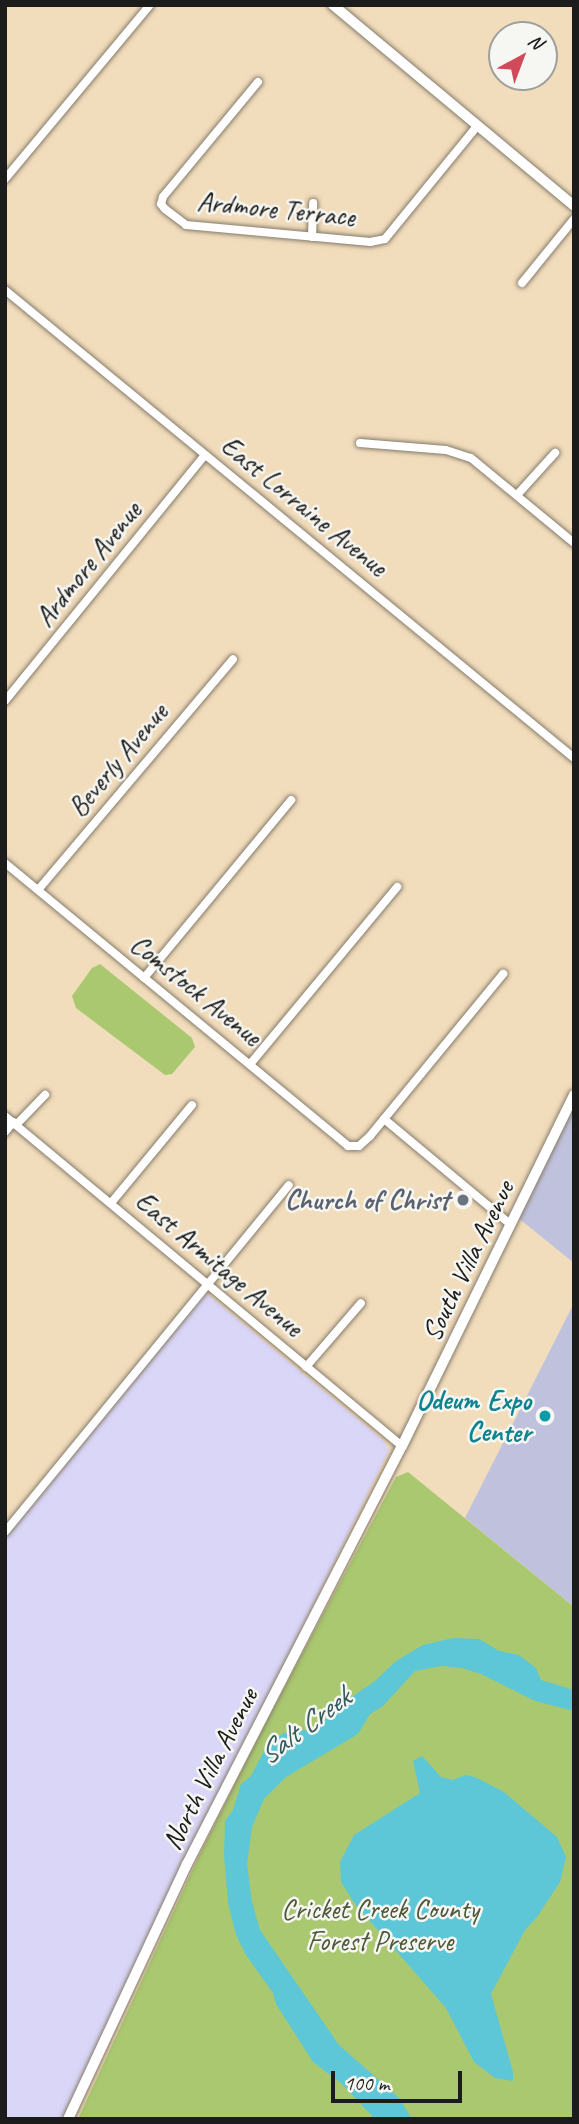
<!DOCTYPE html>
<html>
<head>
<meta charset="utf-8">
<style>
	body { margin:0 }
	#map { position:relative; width:579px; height:2124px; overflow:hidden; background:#f1dcbb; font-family:Caveat,sans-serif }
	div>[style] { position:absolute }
	.built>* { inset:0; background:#dad6f7 }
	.industrial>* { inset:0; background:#c0c2dd }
	.green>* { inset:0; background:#a9c86f }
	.water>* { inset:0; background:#5dc7d8 }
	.roads { filter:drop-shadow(0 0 2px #867c6c) drop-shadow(0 0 2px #867c6c) }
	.minor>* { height:8px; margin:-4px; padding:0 4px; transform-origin:4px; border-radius:4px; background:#fff }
	.tertiary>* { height:10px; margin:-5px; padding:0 5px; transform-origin:5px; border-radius:5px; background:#fff }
	.secondary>* { height:10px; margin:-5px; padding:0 5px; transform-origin:5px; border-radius:5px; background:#fff }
	.dots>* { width:19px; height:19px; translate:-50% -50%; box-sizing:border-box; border:4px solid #f6f6f2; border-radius:50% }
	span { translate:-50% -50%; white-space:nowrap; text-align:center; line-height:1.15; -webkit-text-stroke:5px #f6f6f2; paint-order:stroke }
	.street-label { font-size:28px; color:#1c1c1c }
	.worship-label { font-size:28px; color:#5b616d; font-weight:700 }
	.right { translate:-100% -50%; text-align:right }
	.culture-label { font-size:28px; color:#0d838f; font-weight:700 }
	.park-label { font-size:28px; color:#4d5839 }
	.water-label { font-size:30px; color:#33585e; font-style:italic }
	.frame { position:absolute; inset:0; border:7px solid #1c1c1c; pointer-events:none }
	.north { position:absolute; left:488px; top:21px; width:70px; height:70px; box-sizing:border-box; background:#f6f6f2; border:2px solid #9f9f9c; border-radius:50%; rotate:41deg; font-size:19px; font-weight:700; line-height:28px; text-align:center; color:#1c1c1c }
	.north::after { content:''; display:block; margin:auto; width:24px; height:32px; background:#d1495b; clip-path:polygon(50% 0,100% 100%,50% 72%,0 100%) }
	.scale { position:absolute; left:331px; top:2071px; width:131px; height:32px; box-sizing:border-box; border:4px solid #1c1c1c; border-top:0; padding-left:9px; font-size:21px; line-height:24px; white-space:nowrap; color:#1c1c1c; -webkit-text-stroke:5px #f6f6f2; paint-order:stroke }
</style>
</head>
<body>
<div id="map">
	<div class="built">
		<div style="clip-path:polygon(206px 1293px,384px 1441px,389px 1450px,62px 2119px,5px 2119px,5px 1538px)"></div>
	</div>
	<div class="industrial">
		<div style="clip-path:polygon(574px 1099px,574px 1263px,517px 1217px)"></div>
		<div style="clip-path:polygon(574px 1303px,574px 1607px,465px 1518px)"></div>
	</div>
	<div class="green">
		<div style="clip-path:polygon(100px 964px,192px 1038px,195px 1047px,172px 1074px,165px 1075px,76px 1008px,72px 996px,92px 968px)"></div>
		<div style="clip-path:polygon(408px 1472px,574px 1607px,574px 2119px,78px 2119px,198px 1858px,266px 1722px,396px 1477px)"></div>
	</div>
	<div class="water">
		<div style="clip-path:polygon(453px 1638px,479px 1639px,499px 1651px,519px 1655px,536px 1668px,541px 1680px,574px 1690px,574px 1711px,535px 1701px,481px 1674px,462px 1668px,442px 1666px,415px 1671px,383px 1706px,370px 1714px,358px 1734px,286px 1777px,264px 1799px,252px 1827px,247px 1864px,252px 1902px,260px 1930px,339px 2045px,399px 2098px,412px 2119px,375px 2119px,341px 2083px,313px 2062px,276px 2004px,273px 1993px,246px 1955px,236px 1935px,228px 1903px,224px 1855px,225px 1821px,233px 1810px,241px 1784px,251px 1776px,265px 1749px,278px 1737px,284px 1733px,317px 1728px,340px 1705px,375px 1681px,396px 1661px,423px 1645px)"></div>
		<div style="clip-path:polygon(422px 1756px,441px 1777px,453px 1780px,465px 1775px,475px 1777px,504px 1792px,557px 1837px,566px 1857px,560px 1882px,537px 1917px,525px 1930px,491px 1994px,513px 2072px,513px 2081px,495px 2078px,474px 2062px,446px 2008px,355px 1904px,341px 1882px,340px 1862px,354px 1835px,420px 1793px,413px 1761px)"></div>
	</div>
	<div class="roads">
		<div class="minor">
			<div style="left:258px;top:82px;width:149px;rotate:129.6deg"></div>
			<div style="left:163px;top:197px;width:7px;rotate:106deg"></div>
			<div style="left:161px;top:204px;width:6px;rotate:51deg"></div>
			<div style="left:165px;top:209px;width:26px;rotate:37deg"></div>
			<div style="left:186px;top:225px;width:185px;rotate:5.3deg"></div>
			<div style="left:370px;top:242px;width:15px;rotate:-11deg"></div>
			<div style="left:385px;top:239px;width:146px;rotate:-50.8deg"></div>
			<div style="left:5px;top:179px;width:226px;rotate:-50.2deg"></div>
			<div style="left:312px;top:237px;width:34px;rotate:-88deg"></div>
			<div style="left:522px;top:283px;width:82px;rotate:-50.9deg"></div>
			<div style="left:5px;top:290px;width:737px;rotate:39.44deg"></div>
			<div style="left:360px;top:443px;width:86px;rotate:4.7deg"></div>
			<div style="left:446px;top:450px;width:26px;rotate:18deg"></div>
			<div style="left:471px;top:458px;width:134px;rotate:39.5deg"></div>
			<div style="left:517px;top:495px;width:57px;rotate:-47.9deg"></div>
			<div style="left:5px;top:701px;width:317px;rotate:-50.9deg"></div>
			<div style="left:5px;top:863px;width:445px;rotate:39.5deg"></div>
			<div style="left:348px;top:1146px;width:11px"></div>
			<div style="left:359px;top:1146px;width:15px;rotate:-42deg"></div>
			<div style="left:370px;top:1136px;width:210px;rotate:-50.6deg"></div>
			<div style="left:38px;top:890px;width:302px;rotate:-49.8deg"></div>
			<div style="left:144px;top:978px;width:231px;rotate:-50.4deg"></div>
			<div style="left:251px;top:1063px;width:229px;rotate:-50.3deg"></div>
			<div style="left:5px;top:1116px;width:516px;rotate:39.73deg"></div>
			<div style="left:384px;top:1119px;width:165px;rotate:39.8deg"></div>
			<div style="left:16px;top:1125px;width:42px;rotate:-46deg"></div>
			<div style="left:5px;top:1132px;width:13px;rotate:-51deg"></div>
			<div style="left:111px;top:1203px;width:127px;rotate:-50.4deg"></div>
			<div style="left:306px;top:1367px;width:84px;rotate:-49.3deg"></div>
			<div style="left:5px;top:1532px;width:448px;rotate:-50.7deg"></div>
		</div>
		<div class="tertiary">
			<div style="left:333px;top:5px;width:314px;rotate:39.8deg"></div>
		</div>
		<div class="secondary">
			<div style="left:68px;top:2119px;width:281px;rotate:-65deg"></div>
			<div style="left:187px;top:1864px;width:470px;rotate:-62.8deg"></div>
			<div style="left:402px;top:1446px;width:391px;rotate:-63.9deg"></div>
		</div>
	</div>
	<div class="dots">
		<div style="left:463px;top:1200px;background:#6b7280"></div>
		<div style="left:545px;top:1416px;background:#0f9aa8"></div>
	</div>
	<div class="street-label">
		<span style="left:276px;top:209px;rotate:6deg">Ardmore Terrace</span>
		<span style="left:304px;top:506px;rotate:39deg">East Lorraine Avenue</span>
		<span style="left:88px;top:564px;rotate:-51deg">Ardmore Avenue</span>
		<span style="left:118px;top:760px;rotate:-50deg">Beverly Avenue</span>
		<span style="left:196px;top:990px;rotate:39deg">Comstock Avenue</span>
		<span style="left:468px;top:1261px;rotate:-64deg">South Villa Avenue</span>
		<span style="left:219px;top:1264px;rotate:40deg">East Armitage Avenue</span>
		<span style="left:210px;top:1769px;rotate:-63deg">North Villa Avenue</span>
	</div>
	<div class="worship-label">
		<span class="right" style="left:449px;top:1200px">Church of Christ</span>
	</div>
	<div class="culture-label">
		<span class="right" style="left:531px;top:1416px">Odeum Expo<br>Center</span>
	</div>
	<div class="park-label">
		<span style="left:380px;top:1925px">Cricket Creek County<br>Forest Preserve</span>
	</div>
	<div class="water-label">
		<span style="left:304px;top:1726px;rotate:-37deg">Salt Creek</span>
	</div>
	<div class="frame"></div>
	<div class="north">N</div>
	<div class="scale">100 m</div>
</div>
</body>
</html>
